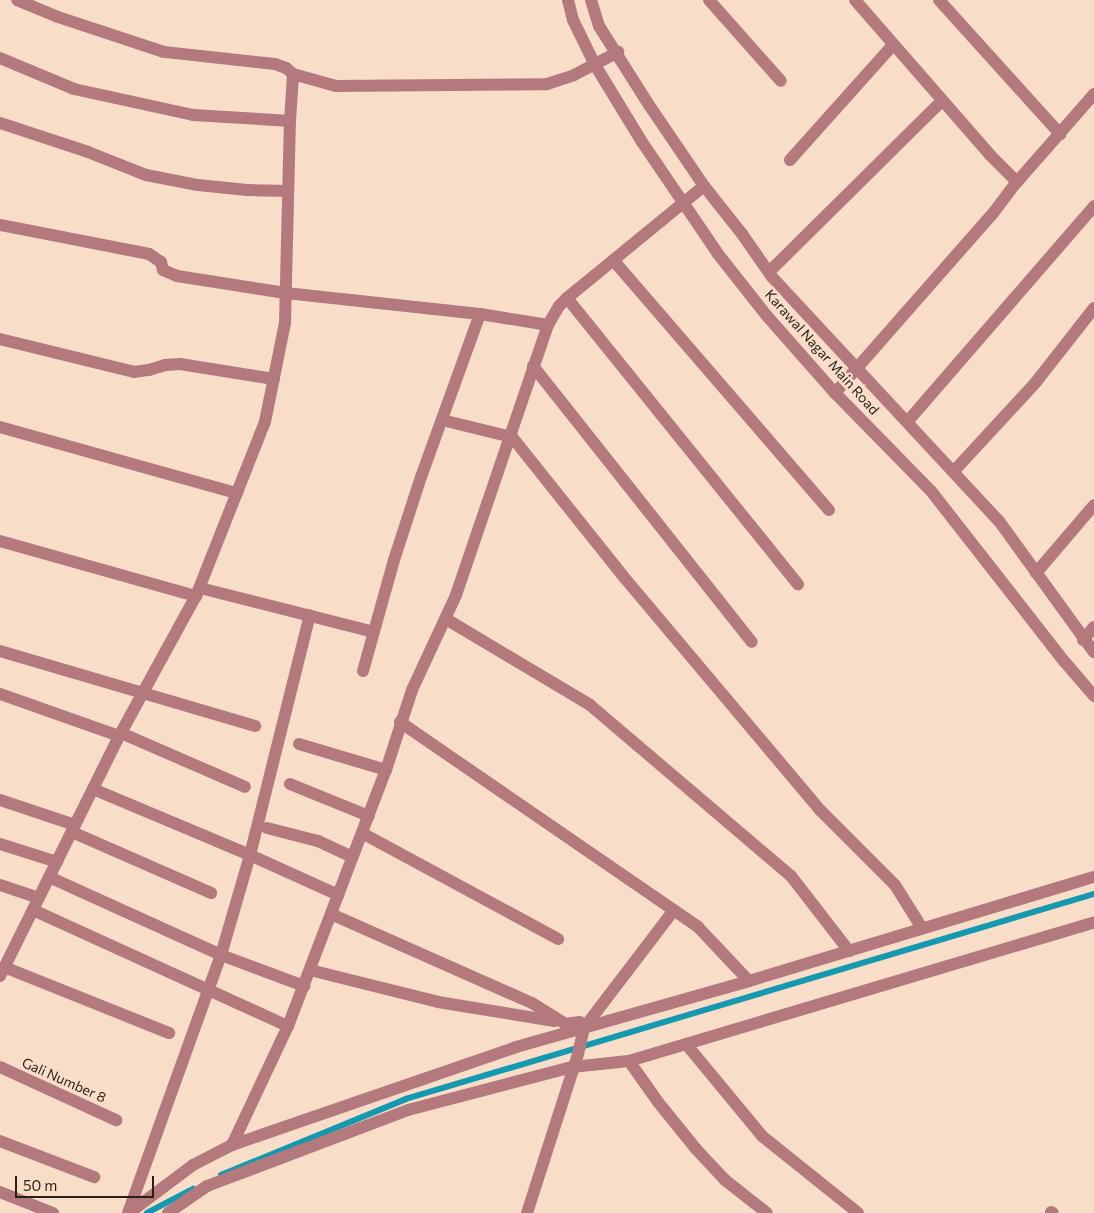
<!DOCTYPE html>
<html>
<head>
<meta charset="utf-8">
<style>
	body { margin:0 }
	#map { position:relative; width:1094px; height:1213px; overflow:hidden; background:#f8dec8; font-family:Commissioner,sans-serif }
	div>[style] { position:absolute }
	.stream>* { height:5.5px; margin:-2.75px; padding:0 2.75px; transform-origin:2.75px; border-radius:2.75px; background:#1499b0 }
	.minor>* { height:12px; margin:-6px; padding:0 6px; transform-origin:6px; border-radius:6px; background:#b4797d }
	span { translate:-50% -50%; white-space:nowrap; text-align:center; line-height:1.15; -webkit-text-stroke:5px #f8dec8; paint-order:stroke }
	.street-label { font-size:14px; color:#281f17 }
	.scale { position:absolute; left:15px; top:1176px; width:139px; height:22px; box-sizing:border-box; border:2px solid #281f17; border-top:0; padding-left:6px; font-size:15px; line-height:18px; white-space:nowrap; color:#281f17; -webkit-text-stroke:4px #f8dec8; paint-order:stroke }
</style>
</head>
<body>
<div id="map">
	<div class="stream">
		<div style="left:221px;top:1175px;width:200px;rotate:-22.3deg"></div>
		<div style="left:406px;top:1099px;width:718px;rotate:-16.59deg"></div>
		<div style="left:147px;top:1213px;width:52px;rotate:-27.6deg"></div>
	</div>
	<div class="minor">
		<div style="left:568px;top:0;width:21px;rotate:76deg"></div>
		<div style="left:573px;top:20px;width:50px;rotate:63.9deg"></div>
		<div style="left:595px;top:65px;width:90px;rotate:58.6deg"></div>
		<div style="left:642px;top:142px;width:135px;rotate:55.8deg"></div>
		<div style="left:718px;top:254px;width:79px;rotate:51.7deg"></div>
		<div style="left:767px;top:316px;width:103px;rotate:48.6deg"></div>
		<div style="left:835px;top:393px;width:137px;rotate:45.6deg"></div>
		<div style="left:931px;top:491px;width:216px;rotate:52deg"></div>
		<div style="left:1064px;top:661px;width:46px;rotate:49.4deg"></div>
		<div style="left:591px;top:0;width:27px;rotate:73deg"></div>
		<div style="left:599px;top:26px;width:93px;rotate:57.7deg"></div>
		<div style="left:649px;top:105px;width:98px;rotate:55.8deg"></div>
		<div style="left:704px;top:186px;width:61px;rotate:51.6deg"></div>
		<div style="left:742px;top:234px;width:52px;rotate:55.1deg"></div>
		<div style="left:772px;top:277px;width:333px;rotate:47.1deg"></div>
		<div style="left:999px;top:521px;width:162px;rotate:54.1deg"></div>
		<div style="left:709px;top:0;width:108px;rotate:48.4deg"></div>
		<div style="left:855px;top:0;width:206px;rotate:48.9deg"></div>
		<div style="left:990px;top:155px;width:38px;rotate:45deg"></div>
		<div style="left:939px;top:0;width:181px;rotate:47.9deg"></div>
		<div style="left:0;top:58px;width:80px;rotate:22.7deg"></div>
		<div style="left:74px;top:89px;width:122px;rotate:12.3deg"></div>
		<div style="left:193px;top:115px;width:97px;rotate:3.5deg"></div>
		<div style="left:293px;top:74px;width:45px;rotate:15.6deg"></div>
		<div style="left:336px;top:86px;width:211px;rotate:-0.5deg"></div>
		<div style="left:547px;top:84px;width:28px;rotate:-18deg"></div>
		<div style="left:574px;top:75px;width:50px;rotate:-27.6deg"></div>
		<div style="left:0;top:123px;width:93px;rotate:18.2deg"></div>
		<div style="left:88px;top:152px;width:62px;rotate:21.6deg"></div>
		<div style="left:146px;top:175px;width:53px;rotate:10.9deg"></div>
		<div style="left:198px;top:185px;width:49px;rotate:5.8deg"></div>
		<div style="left:247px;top:190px;width:41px;rotate:1.4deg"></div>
		<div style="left:790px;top:160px;width:154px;rotate:-48.2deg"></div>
		<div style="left:0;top:225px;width:152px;rotate:11deg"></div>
		<div style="left:149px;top:254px;width:14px;rotate:34deg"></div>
		<div style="left:161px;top:262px;width:8px;rotate:76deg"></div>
		<div style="left:163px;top:270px;width:15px;rotate:23deg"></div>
		<div style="left:177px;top:276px;width:110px;rotate:8.9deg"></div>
		<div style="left:286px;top:293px;width:195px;rotate:6.2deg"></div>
		<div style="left:480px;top:314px;width:69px;rotate:9.2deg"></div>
		<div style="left:614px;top:261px;width:329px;rotate:49.2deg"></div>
		<div style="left:769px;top:272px;width:243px;rotate:-44.7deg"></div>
		<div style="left:567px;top:298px;width:368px;rotate:51.1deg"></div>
		<div style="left:0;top:339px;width:138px;rotate:13.8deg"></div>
		<div style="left:134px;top:372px;width:15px;rotate:-8deg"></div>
		<div style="left:149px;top:370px;width:17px;rotate:-17deg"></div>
		<div style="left:165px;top:365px;width:15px;rotate:-4deg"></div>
		<div style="left:180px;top:364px;width:95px;rotate:9.1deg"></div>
		<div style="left:533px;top:366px;width:352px;rotate:51.6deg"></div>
		<div style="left:835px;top:393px;width:241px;rotate:-48.7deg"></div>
		<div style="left:994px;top:212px;width:38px;rotate:-53deg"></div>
		<div style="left:1017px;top:182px;width:117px;rotate:-48.8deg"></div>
		<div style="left:442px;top:420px;width:72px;rotate:13.7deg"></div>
		<div style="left:512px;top:437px;width:178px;rotate:51.4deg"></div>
		<div style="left:623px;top:576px;width:306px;rotate:49.9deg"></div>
		<div style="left:820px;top:810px;width:106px;rotate:45deg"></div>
		<div style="left:895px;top:885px;width:51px;rotate:57.9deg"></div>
		<div style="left:908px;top:421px;width:284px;rotate:-49.1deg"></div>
		<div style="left:0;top:427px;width:246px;rotate:15.6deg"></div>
		<div style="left:954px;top:471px;width:121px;rotate:-47.3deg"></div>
		<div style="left:1036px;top:382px;width:94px;rotate:-51.9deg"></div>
		<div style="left:0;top:541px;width:204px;rotate:15.7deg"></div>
		<div style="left:1036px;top:573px;width:89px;rotate:-49.5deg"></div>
		<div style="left:200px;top:588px;width:179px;rotate:14.2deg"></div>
		<div style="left:446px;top:619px;width:168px;rotate:30.8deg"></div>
		<div style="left:590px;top:705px;width:264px;rotate:40.4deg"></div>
		<div style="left:791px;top:876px;width:95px;rotate:52.3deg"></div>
		<div style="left:1083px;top:640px;width:17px;rotate:-50deg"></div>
		<div style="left:0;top:651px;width:266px;rotate:16.4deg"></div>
		<div style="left:363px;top:671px;width:115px;rotate:-74.4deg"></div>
		<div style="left:394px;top:560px;width:87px;rotate:-72deg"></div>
		<div style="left:421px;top:477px;width:173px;rotate:-70.1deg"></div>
		<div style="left:0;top:694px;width:126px;rotate:19.4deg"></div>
		<div style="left:400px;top:722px;width:362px;rotate:34.5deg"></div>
		<div style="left:698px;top:927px;width:74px;rotate:46.6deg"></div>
		<div style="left:121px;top:733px;width:135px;rotate:23.5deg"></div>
		<div style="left:299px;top:744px;width:91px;rotate:16.6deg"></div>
		<div style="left:290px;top:784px;width:85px;rotate:22.1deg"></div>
		<div style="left:93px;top:789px;width:170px;rotate:22.8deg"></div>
		<div style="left:250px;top:855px;width:97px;rotate:24.4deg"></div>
		<div style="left:0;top:800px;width:79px;rotate:18.4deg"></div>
		<div style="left:267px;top:828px;width:53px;rotate:14.3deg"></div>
		<div style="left:318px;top:841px;width:38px;rotate:25deg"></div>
		<div style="left:72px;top:832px;width:152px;rotate:23.7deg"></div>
		<div style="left:362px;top:833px;width:223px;rotate:28.4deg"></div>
		<div style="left:0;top:844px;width:60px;rotate:17.5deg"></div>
		<div style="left:49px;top:877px;width:189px;rotate:24.4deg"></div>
		<div style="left:221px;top:955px;width:89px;rotate:20.5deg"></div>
		<div style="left:0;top:885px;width:41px;rotate:18.4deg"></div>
		<div style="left:33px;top:910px;width:280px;rotate:24.5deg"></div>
		<div style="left:331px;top:914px;width:220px;rotate:23.9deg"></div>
		<div style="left:532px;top:1003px;width:39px;rotate:32deg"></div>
		<div style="left:565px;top:1024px;width:15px;rotate:-8deg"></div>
		<div style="left:4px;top:967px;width:178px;rotate:21.8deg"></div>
		<div style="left:310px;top:970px;width:132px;rotate:14deg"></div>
		<div style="left:438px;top:1002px;width:118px;rotate:9.3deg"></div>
		<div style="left:0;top:976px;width:263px;rotate:-63.6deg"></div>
		<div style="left:117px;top:740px;width:164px;rotate:-61.3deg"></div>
		<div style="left:196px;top:596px;width:187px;rotate:-68.4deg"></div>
		<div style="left:265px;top:422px;width:101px;rotate:-78.6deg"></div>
		<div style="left:285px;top:323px;width:202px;rotate:-88.6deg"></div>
		<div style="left:290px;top:121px;width:47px;rotate:-86.3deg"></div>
		<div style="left:293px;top:74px;width:9px;rotate:-139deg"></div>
		<div style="left:286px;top:68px;width:12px;rotate:-160deg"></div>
		<div style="left:275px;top:64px;width:112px;rotate:-173.8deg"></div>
		<div style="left:164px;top:52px;width:112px;rotate:-161.7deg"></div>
		<div style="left:58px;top:17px;width:44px;rotate:-157.5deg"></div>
		<div style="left:686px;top:1044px;width:119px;rotate:50.4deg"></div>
		<div style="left:762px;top:1136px;width:123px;rotate:38.7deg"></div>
		<div style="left:629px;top:1061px;width:50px;rotate:54.7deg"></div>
		<div style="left:658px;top:1102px;width:60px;rotate:51deg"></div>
		<div style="left:696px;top:1149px;width:42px;rotate:46.9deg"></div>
		<div style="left:725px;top:1180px;width:53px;rotate:38.2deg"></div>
		<div style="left:0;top:1067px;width:128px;rotate:24.6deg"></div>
		<div style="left:0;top:1141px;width:101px;rotate:21deg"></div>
		<div style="left:232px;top:1145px;width:132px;rotate:-64.8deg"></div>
		<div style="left:288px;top:1026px;width:274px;rotate:-69.1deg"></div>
		<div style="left:386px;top:770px;width:84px;rotate:-72deg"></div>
		<div style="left:412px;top:690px;width:105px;rotate:-65.1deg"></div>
		<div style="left:456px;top:595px;width:285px;rotate:-71.2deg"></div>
		<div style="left:548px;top:325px;width:22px;rotate:-60deg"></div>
		<div style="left:559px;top:306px;width:11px;rotate:-45deg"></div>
		<div style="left:567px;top:298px;width:177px;rotate:-39.3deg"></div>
		<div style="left:0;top:1192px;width:57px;rotate:21.6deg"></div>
		<div style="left:1051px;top:1212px;width:2px;rotate:27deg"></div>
		<div style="left:128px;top:1213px;width:274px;rotate:-70.2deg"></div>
		<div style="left:221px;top:955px;width:104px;rotate:-73.8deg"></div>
		<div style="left:250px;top:855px;width:247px;rotate:-76deg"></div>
		<div style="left:129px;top:1213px;width:80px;rotate:-36.9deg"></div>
		<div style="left:193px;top:1165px;width:44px;rotate:-27.1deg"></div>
		<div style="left:232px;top:1145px;width:300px;rotate:-19deg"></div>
		<div style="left:516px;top:1047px;width:242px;rotate:-15.8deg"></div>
		<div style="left:749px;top:981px;width:360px;rotate:-16.8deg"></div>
		<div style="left:168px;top:1213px;width:47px;rotate:-34.7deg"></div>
		<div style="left:207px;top:1186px;width:215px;rotate:-20.7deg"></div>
		<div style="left:408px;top:1110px;width:170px;rotate:-14.7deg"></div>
		<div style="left:572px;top:1067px;width:57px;rotate:-6deg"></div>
		<div style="left:629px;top:1061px;width:485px;rotate:-16.6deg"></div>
		<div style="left:527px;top:1213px;width:167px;rotate:-72.2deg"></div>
		<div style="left:578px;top:1054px;width:27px;rotate:-77deg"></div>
		<div style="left:584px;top:1028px;width:148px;rotate:-52.7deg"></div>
	</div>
	<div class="street-label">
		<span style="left:822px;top:352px;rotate:48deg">Karawal Nagar Main Road</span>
		<span style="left:64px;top:1080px;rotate:24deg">Gali Number 8</span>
	</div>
	<div class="scale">50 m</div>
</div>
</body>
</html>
